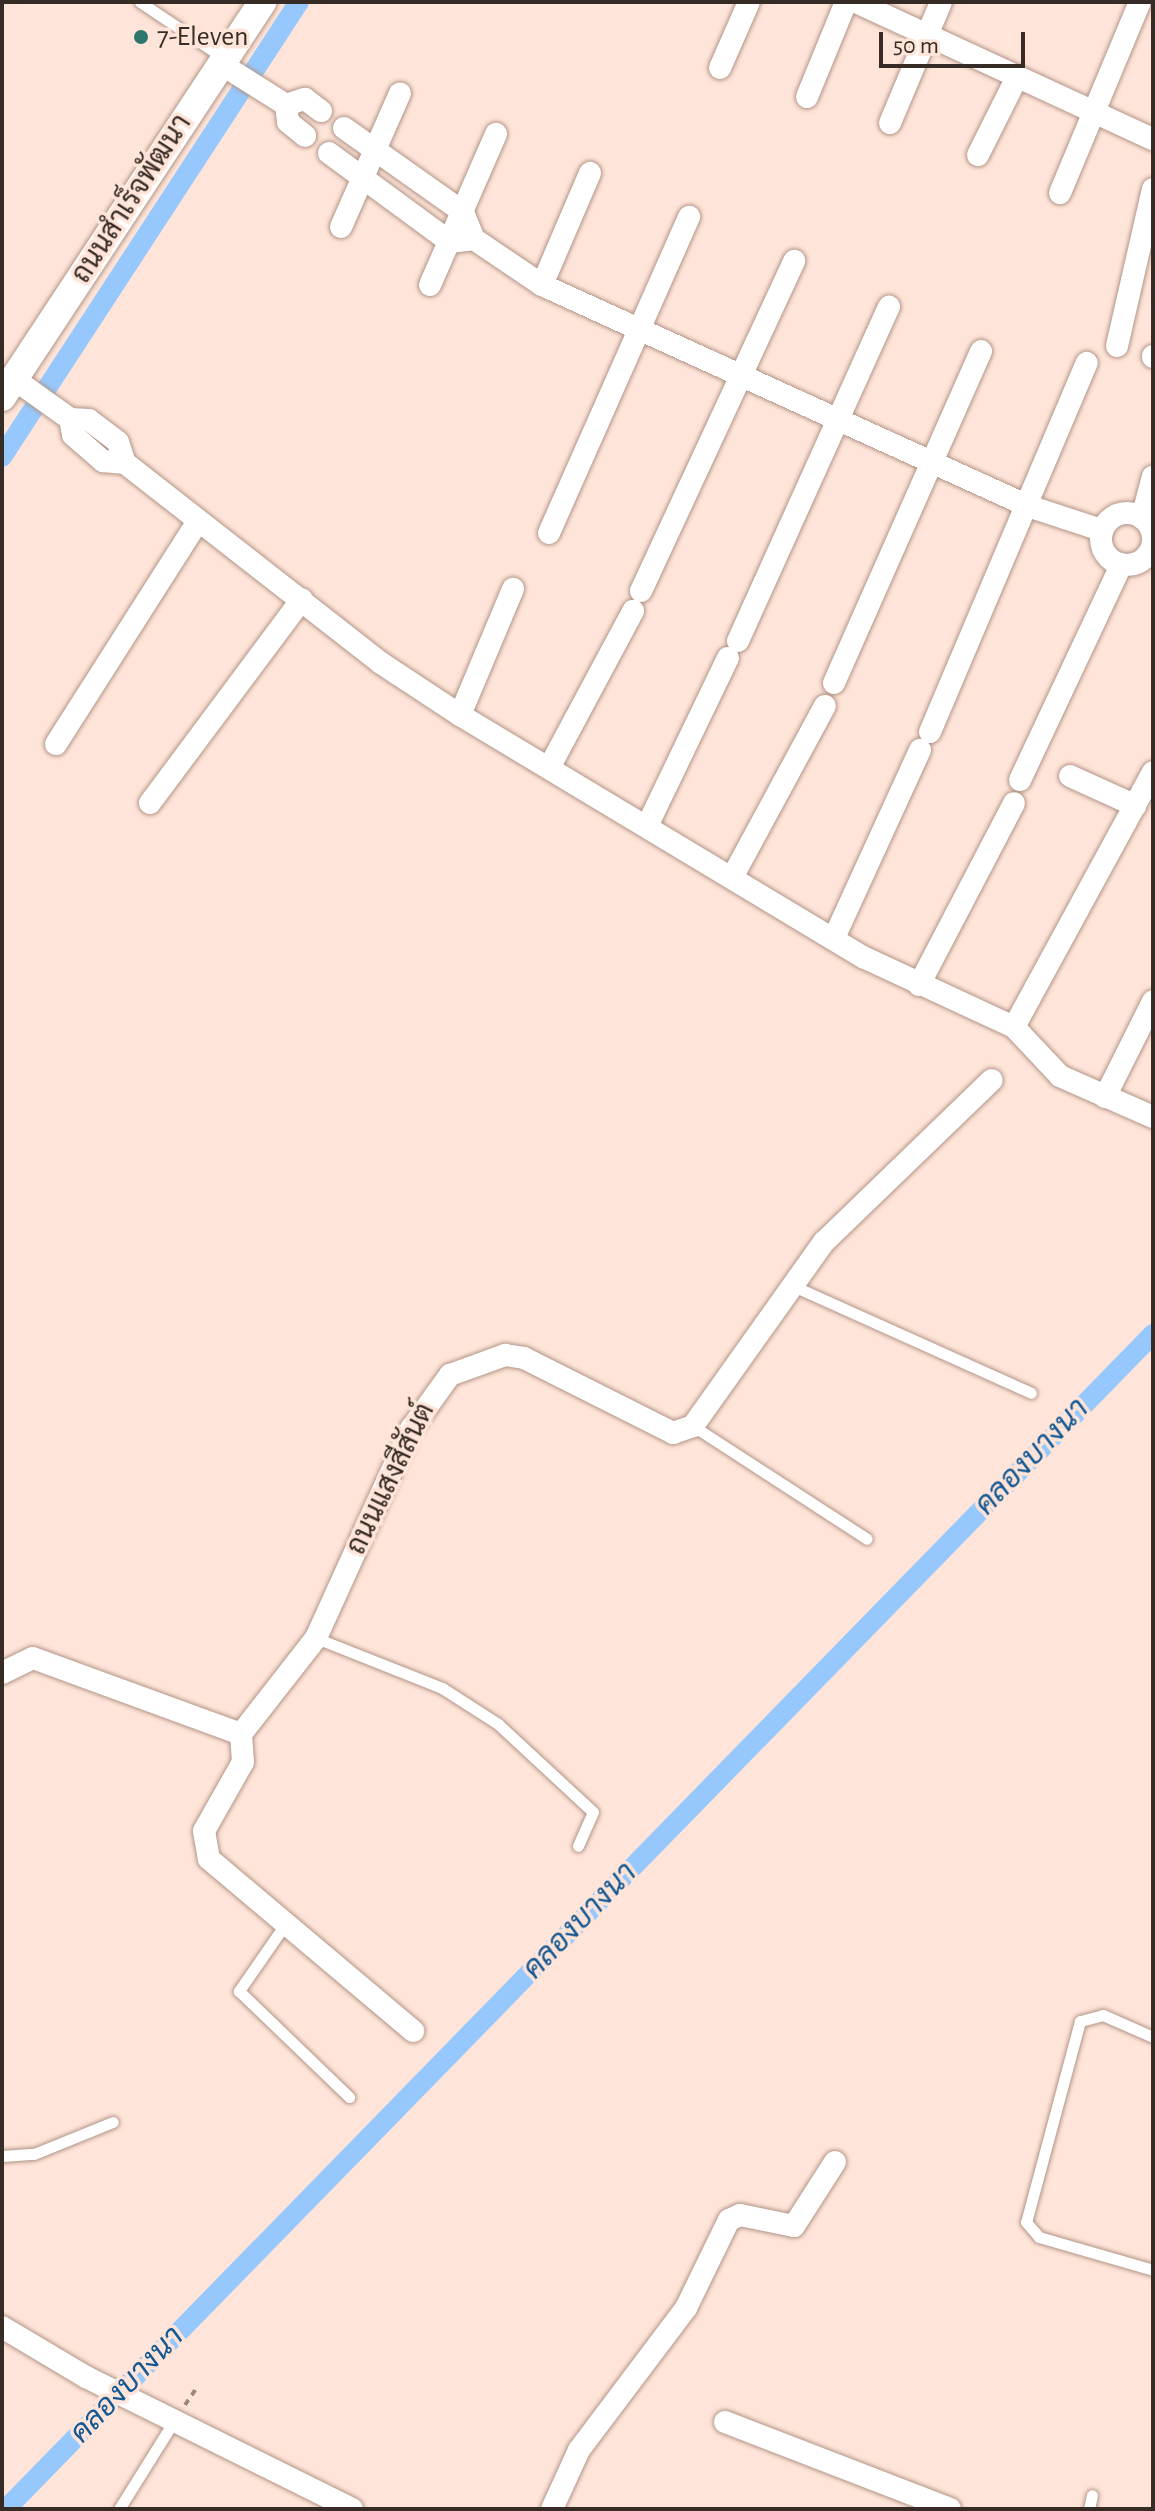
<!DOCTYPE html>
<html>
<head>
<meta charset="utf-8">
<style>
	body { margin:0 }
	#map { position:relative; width:1155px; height:2511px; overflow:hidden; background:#ffe5d9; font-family:"Alegreya Sans",Sarabun,sans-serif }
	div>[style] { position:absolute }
	.canal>* { height:20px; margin:-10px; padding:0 10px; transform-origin:10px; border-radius:10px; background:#96c8fd }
	.path>* { height:4px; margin-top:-2px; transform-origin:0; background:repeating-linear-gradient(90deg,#9a877e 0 6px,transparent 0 12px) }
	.roads { filter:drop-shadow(0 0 2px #b29587) drop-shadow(0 0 2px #b29587) }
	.service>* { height:11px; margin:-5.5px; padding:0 5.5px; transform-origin:5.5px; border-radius:5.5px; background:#fff }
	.minor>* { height:22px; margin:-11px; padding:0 11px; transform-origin:11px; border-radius:11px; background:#fff }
	.minor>.ring { margin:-11px; padding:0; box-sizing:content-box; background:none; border:22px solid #fff; border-radius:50% }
	.tertiary>* { height:28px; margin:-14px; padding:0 14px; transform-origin:14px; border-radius:14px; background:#fff }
	.dots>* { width:22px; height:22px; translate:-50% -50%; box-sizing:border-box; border:4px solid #ffe5d9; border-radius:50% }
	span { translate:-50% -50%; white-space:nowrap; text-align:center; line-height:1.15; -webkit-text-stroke:7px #ffe5d9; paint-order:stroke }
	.poi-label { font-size:28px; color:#372b25 }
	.left { translate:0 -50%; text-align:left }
	.street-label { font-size:28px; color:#372b25 }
	.water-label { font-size:30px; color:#145893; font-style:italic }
	.frame { position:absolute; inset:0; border:4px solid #372b25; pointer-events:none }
	.scale { position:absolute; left:879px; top:32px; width:146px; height:36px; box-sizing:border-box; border:4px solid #372b25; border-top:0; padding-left:10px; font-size:24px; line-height:28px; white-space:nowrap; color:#372b25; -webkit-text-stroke:6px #ffe5d9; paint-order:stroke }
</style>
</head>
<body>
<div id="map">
	<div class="canal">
		<div style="left:2px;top:457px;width:543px;rotate:-56.87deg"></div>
		<div style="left:6px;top:2509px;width:1642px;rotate:-45.69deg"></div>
	</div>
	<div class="path">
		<div style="left:185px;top:2405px;width:22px;rotate:-56deg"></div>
	</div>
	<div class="roads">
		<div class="service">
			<div style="left:140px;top:2px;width:102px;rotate:33.8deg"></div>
			<div style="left:791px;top:1285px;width:263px;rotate:24.2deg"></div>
			<div style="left:693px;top:1426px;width:207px;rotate:33deg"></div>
			<div style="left:316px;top:1638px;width:136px;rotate:21.6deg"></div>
			<div style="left:442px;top:1688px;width:67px;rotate:32.7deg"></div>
			<div style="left:498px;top:1724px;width:129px;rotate:42.8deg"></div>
			<div style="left:593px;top:1812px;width:37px;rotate:114deg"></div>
			<div style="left:286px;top:1923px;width:83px;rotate:124.7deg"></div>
			<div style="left:239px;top:1991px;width:153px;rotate:43.9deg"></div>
			<div style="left:1153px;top:2037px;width:55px;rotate:-156.3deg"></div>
			<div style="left:1103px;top:2015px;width:24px;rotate:165deg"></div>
			<div style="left:1080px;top:2021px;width:208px;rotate:105deg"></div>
			<div style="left:1026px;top:2222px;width:20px;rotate:49deg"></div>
			<div style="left:1039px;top:2237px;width:119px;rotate:16.1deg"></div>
			<div style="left:2px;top:2156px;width:32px;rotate:-4deg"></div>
			<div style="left:34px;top:2154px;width:85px;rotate:-22.1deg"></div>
			<div style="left:119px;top:2509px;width:104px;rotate:-58deg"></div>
			<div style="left:1089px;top:2509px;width:14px;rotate:-78deg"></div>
		</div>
		<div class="minor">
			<div style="left:856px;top:2px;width:327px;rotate:24.8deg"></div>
			<div style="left:221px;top:64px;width:77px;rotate:32.2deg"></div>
			<div style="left:286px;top:105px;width:17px;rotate:83deg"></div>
			<div style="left:288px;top:122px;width:22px;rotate:39deg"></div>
			<div style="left:720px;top:68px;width:72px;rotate:-66.3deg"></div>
			<div style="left:807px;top:97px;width:103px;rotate:-67.7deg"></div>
			<div style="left:286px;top:105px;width:20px;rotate:-18deg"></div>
			<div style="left:305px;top:99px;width:20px;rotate:37deg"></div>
			<div style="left:890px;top:123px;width:131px;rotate:-67.1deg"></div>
			<div style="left:344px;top:128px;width:146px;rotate:35.2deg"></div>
			<div style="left:463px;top:212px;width:29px;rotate:68deg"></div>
			<div style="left:474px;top:239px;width:82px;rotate:34.1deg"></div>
			<div style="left:542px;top:285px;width:534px;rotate:24.45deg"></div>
			<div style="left:1028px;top:506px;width:77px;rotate:18.2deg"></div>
			<div style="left:329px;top:153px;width:150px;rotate:36.3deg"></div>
			<div style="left:450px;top:242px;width:24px;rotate:-7deg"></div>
			<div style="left:978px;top:155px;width:83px;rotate:-63.4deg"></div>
			<div style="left:1060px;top:193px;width:207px;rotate:-67.3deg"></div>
			<div style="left:341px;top:227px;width:146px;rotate:-66.2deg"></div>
			<div style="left:430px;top:285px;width:165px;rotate:-66.4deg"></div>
			<div style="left:542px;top:285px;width:122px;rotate:-66.8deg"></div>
			<div style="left:1117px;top:346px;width:161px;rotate:-77.1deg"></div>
			<div style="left:1153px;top:357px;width:1px;rotate:-90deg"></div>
			<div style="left:14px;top:379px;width:69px;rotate:35.5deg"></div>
			<div style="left:70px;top:419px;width:19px;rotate:3deg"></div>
			<div style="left:89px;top:420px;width:36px;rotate:37deg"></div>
			<div style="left:118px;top:442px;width:22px;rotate:72deg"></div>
			<div style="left:125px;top:463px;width:325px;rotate:38deg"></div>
			<div style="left:381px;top:663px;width:95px;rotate:33.4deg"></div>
			<div style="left:460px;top:715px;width:470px;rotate:31deg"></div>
			<div style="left:863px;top:957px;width:166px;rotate:24.9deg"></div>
			<div style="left:1014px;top:1027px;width:67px;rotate:46.8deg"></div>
			<div style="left:1060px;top:1076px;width:102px;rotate:23.8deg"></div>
			<div style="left:70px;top:419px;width:16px;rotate:79deg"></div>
			<div style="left:73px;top:435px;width:40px;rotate:41deg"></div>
			<div style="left:103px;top:461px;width:22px;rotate:5deg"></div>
			<div class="ring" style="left:1101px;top:513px;width:30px;height:30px"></div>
			<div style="left:1142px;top:518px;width:43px;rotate:-75.3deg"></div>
			<div style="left:549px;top:533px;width:346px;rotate:-66.1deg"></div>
			<div style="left:641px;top:591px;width:364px;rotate:-65.1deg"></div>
			<div style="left:738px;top:641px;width:367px;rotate:-65.7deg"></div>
			<div style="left:834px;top:683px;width:363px;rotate:-66.1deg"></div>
			<div style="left:460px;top:715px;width:137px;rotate:-67.2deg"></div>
			<div style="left:930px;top:732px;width:401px;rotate:-67deg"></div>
			<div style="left:56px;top:744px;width:264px;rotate:-57.5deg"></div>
			<div style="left:550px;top:766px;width:176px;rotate:-61.8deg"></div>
			<div style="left:1070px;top:776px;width:72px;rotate:24.4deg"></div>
			<div style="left:1020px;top:780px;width:238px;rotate:-64.8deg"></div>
			<div style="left:150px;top:803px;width:254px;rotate:-53.3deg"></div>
			<div style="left:649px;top:822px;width:182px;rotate:-64.3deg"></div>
			<div style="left:734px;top:874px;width:191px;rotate:-61.6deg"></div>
			<div style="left:834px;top:938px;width:207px;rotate:-65.4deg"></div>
			<div style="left:919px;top:985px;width:205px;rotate:-62.4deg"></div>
			<div style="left:1014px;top:1027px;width:290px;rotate:-61.4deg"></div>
			<div style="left:1105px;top:1097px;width:107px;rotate:-63.4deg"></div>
			<div style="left:2px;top:1673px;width:34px;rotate:-26deg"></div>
			<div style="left:33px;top:1658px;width:221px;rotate:20.1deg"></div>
			<div style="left:241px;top:1734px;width:122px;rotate:-52deg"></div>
			<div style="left:316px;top:1638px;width:230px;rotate:-65.6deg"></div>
			<div style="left:411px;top:1429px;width:67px;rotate:-54.2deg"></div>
			<div style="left:450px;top:1375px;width:59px;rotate:-20deg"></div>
			<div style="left:505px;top:1355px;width:19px;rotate:9deg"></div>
			<div style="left:524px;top:1358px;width:167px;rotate:26.7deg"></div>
			<div style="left:673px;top:1433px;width:21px;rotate:-19deg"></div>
			<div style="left:693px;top:1426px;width:226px;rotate:-54.6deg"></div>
			<div style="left:824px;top:1242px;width:233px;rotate:-44deg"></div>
			<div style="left:241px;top:1734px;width:28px;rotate:86deg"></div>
			<div style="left:243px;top:1762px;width:79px;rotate:119.5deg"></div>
			<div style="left:204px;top:1831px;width:28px;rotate:80deg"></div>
			<div style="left:209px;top:1859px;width:267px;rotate:40.1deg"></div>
			<div style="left:2px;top:2327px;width:98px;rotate:30.8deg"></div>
			<div style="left:86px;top:2377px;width:297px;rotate:26.4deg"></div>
			<div style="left:725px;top:2422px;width:241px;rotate:21.1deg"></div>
			<div style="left:552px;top:2509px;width:65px;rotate:-65.4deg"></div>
			<div style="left:579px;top:2450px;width:178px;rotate:-53deg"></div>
			<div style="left:686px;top:2308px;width:98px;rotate:-64deg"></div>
			<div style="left:729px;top:2220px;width:12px;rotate:-24deg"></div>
			<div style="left:740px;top:2215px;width:55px;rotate:11.5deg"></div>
			<div style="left:794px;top:2226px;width:76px;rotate:-57.4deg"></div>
		</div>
		<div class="tertiary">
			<div style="left:2px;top:397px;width:473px;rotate:-56.6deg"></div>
		</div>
	</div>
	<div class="dots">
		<div style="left:141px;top:37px;background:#2e766d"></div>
	</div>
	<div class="poi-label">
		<span class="left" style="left:157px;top:37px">7-Eleven</span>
	</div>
	<div class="street-label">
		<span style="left:132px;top:199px;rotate:-57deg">ถนนสำเร็จพัฒนา</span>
		<span style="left:391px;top:1479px;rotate:-64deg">ถนนแสงสีสันต์</span>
	</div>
	<div class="water-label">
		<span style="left:1032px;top:1457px;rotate:-46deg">คลองบางนา</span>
		<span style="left:580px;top:1921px;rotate:-46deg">คลองบางนา</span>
		<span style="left:127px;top:2385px;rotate:-46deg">คลองบางนา</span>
	</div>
	<div class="frame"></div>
	<div class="scale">50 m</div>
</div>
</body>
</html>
